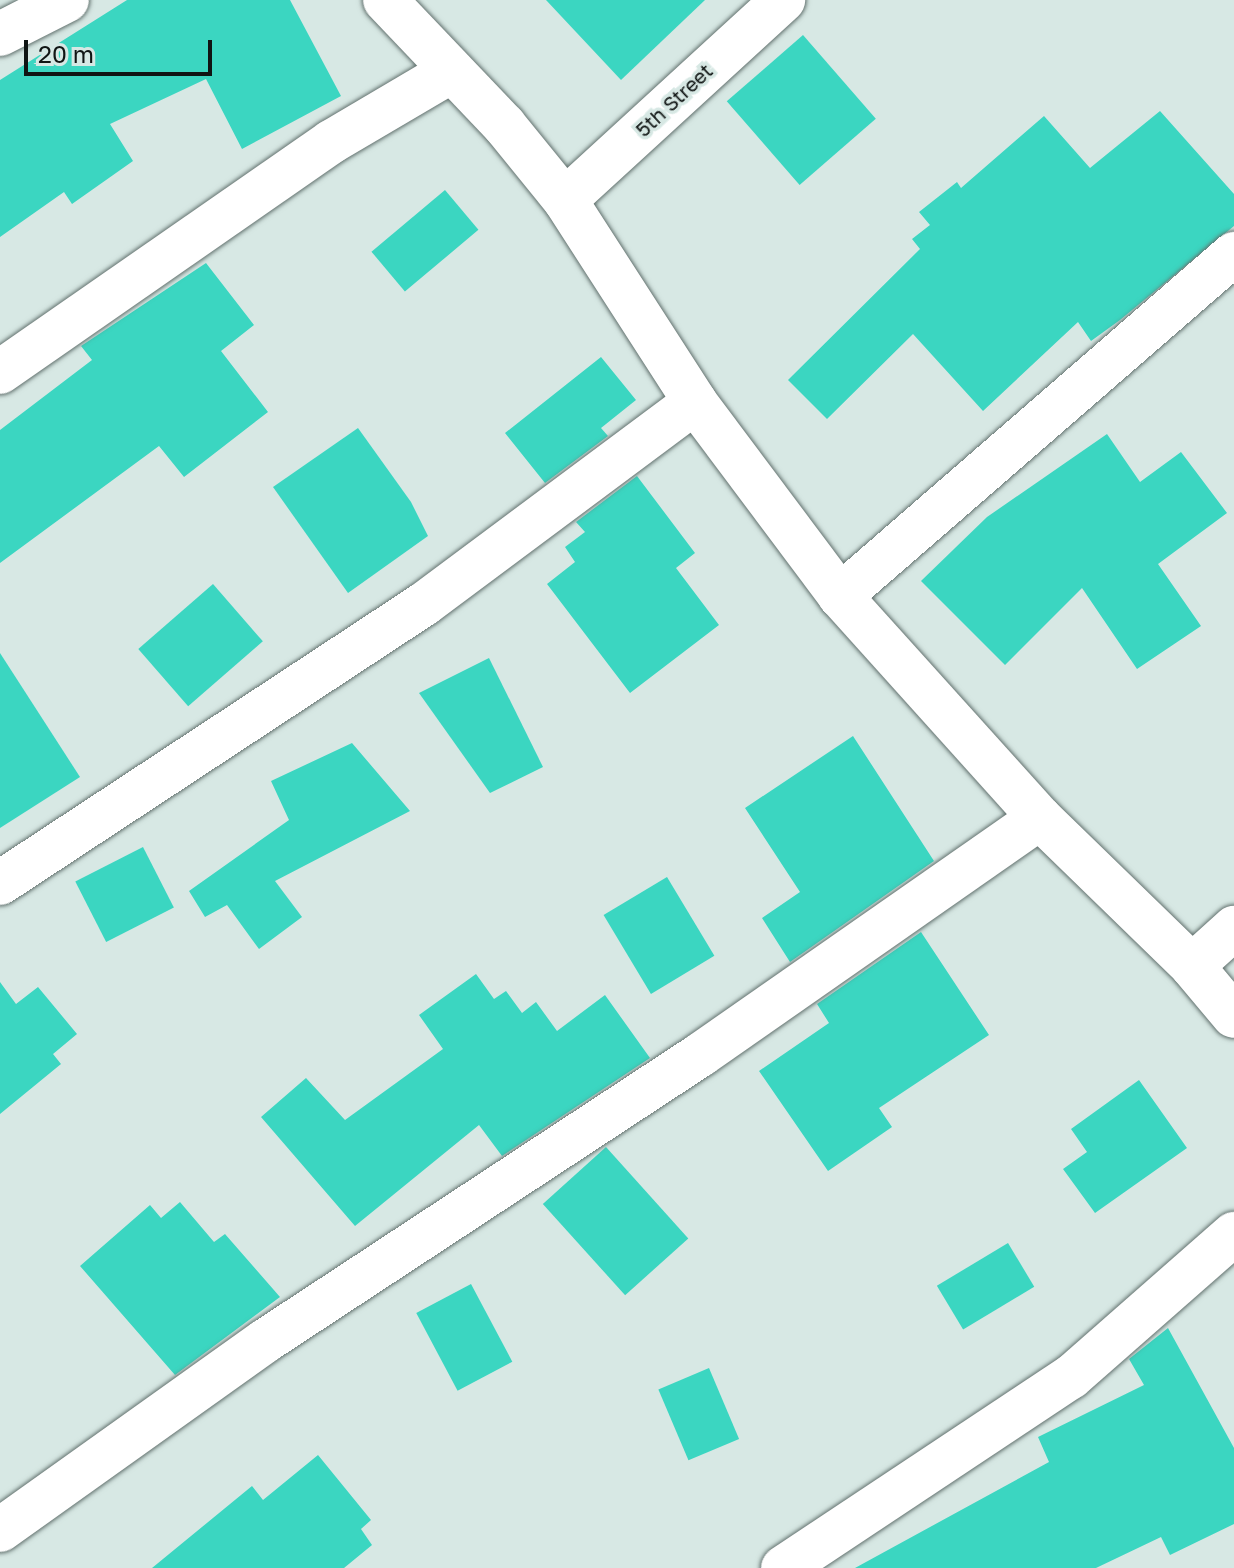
<!DOCTYPE html>
<html>
<head>
<meta charset="utf-8">
<style>
	body { margin:0 }
	#map { position:relative; width:1234px; height:1568px; overflow:hidden; background:#d7e8e4; font-family:"Golos Text",sans-serif }
	div>[style] { position:absolute }
	.building>* { inset:0; background:#3bd6c1; transform-origin:0 0 }
	.roads { filter:drop-shadow(0 0 2px #62716e) drop-shadow(0 0 2px #62716e) }
	.minor>* { height:44px; margin:-22px; padding:0 22px; transform-origin:22px; border-radius:22px; background:#fff }
	span { translate:-50% -50%; white-space:nowrap; text-align:center; line-height:1.15; -webkit-text-stroke:7px #d7e8e4; paint-order:stroke }
	.street-label { font-size:20px; color:#101514 }
	.scale { position:absolute; left:24px; top:40px; width:188px; height:36px; box-sizing:border-box; border:4px solid #101514; border-top:0; padding-left:10px; font-size:24px; line-height:28px; white-space:nowrap; color:#101514; -webkit-text-stroke:6px #d7e8e4; paint-order:stroke }
</style>
</head>
<body>
<div id="map">
	<div class="building">
		<div style="clip-path:polygon(127px 0,290px 0,341px 96px,242px 149px,206px 79px,110px 124px,133px 161px,72px 204px,64px 192px,0 237px,0 80px)"></div>
		<div style="clip-path:polygon(546px 0,705px 0,621px 80px)"></div>
		<div style="left:803px;top:35px;width:111px;height:101px;rotate:49deg"></div>
		<div style="clip-path:polygon(1160px 111px,1234px 194px,1234px 226px,1120px 320px,1091px 341px,1078px 322px,983px 411px,913px 334px,827px 419px,788px 380px,920px 249px,912px 239px,930px 225px,919px 212px,957px 182px,961px 188px,1044px 116px,1090px 168px)"></div>
		<div style="left:445px;top:190px;width:52px;height:96px;rotate:50deg"></div>
		<div style="clip-path:polygon(206px 263px,254px 325px,221px 351px,268px 412px,184px 477px,159px 446px,0 563px,0 430px,92px 360px,81px 346px)"></div>
		<div style="clip-path:polygon(601px 357px,636px 400px,601px 428px,608px 436px,545px 483px,505px 433px)"></div>
		<div style="clip-path:polygon(358px 428px,411px 502px,428px 536px,348px 593px,273px 487px)"></div>
		<div style="clip-path:polygon(1107px 434px,1140px 482px,1181px 452px,1227px 513px,1158px 564px,1201px 626px,1137px 669px,1082px 588px,1005px 665px,921px 581px,987px 517px)"></div>
		<div style="clip-path:polygon(637px 476px,695px 553px,676px 568px,719px 625px,630px 693px,547px 584px,575px 562px,565px 547px,585px 532px,576px 522px)"></div>
		<div style="left:213px;top:584px;width:76px;height:99px;rotate:49deg"></div>
		<div style="clip-path:polygon(0 653px,80px 777px,0 828px)"></div>
		<div style="clip-path:polygon(489px 658px,543px 767px,490px 793px,419px 693px)"></div>
		<div style="clip-path:polygon(853px 736px,934px 861px,790px 962px,762px 918px,800px 892px,745px 808px)"></div>
		<div style="clip-path:polygon(352px 743px,410px 811px,275px 881px,302px 917px,259px 949px,227px 905px,205px 917px,189px 891px,289px 820px,271px 781px)"></div>
		<div style="left:143px;top:847px;width:68px;height:76px;rotate:63deg"></div>
		<div style="left:667px;top:877px;width:92px;height:74px;rotate:59deg"></div>
		<div style="clip-path:polygon(921px 932px,989px 1035px,879px 1108px,892px 1127px,828px 1171px,759px 1071px,829px 1023px,817px 1004px)"></div>
		<div style="clip-path:polygon(476px 974px,494px 999px,506px 991px,522px 1013px,536px 1002px,557px 1031px,605px 995px,650px 1058px,502px 1156px,479px 1125px,355px 1226px,261px 1117px,306px 1078px,345px 1120px,443px 1049px,419px 1015px)"></div>
		<div style="clip-path:polygon(0 982px,16px 1004px,38px 987px,77px 1034px,53px 1054px,61px 1064px,0 1114px)"></div>
		<div style="clip-path:polygon(1139px 1080px,1187px 1148px,1095px 1213px,1063px 1169px,1087px 1152px,1071px 1129px)"></div>
		<div style="left:606px;top:1147px;width:123px;height:85px;rotate:48deg"></div>
		<div style="clip-path:polygon(180px 1202px,214px 1242px,225px 1234px,280px 1297px,175px 1375px,80px 1266px,150px 1205px,161px 1218px)"></div>
		<div style="left:1008px;top:1243px;width:51px;height:83px;rotate:59deg"></div>
		<div style="left:471px;top:1284px;width:88px;height:62px;rotate:62deg"></div>
		<div style="clip-path:polygon(1168px 1328px,1234px 1448px,1234px 1524px,1170px 1555px,1161px 1537px,1096px 1568px,855px 1568px,1049px 1462px,1038px 1437px,1144px 1385px,1129px 1359px)"></div>
		<div style="left:709px;top:1368px;width:77px;height:55px;rotate:67deg"></div>
		<div style="clip-path:polygon(318px 1455px,371px 1520px,361px 1529px,372px 1545px,344px 1568px,152px 1568px,252px 1486px,263px 1500px)"></div>
	</div>
	<div class="roads">
		<div class="minor">
			<div style="left:385px;top:0;width:173px;rotate:46.4deg"></div>
			<div style="left:504px;top:125px;width:97px;rotate:50.9deg"></div>
			<div style="left:565px;top:200px;width:240px;rotate:57.2deg"></div>
			<div style="left:695px;top:402px;width:242px;rotate:53.2deg"></div>
			<div style="left:840px;top:596px;width:299px;rotate:48deg"></div>
			<div style="left:1040px;top:818px;width:212px;rotate:44.2deg"></div>
			<div style="left:1192px;top:966px;width:65px;rotate:50deg"></div>
			<div style="left:0;top:34px;width:75px;rotate:-26.9deg"></div>
			<div style="left:565px;top:200px;width:296px;rotate:-42.5deg"></div>
			<div style="left:0;top:372px;width:403px;rotate:-34.8deg"></div>
			<div style="left:331px;top:142px;width:138px;rotate:-30.5deg"></div>
			<div style="left:840px;top:596px;width:522px;rotate:-40.96deg"></div>
			<div style="left:0;top:883px;width:508px;rotate:-33.35deg"></div>
			<div style="left:424px;top:604px;width:338px;rotate:-36.7deg"></div>
			<div style="left:1192px;top:966px;width:57px;rotate:-42.1deg"></div>
			<div style="left:0;top:1530px;width:325px;rotate:-35.5deg"></div>
			<div style="left:265px;top:1341px;width:521px;rotate:-33.32deg"></div>
			<div style="left:700px;top:1055px;width:414px;rotate:-34.9deg"></div>
			<div style="left:783px;top:1568px;width:346px;rotate:-33.6deg"></div>
			<div style="left:1071px;top:1377px;width:217px;rotate:-41.3deg"></div>
		</div>
	</div>
	<div class="street-label">
		<span style="left:674px;top:100px;rotate:-43deg">5th Street</span>
	</div>
	<div class="scale">20 m</div>
</div>
</body>
</html>
